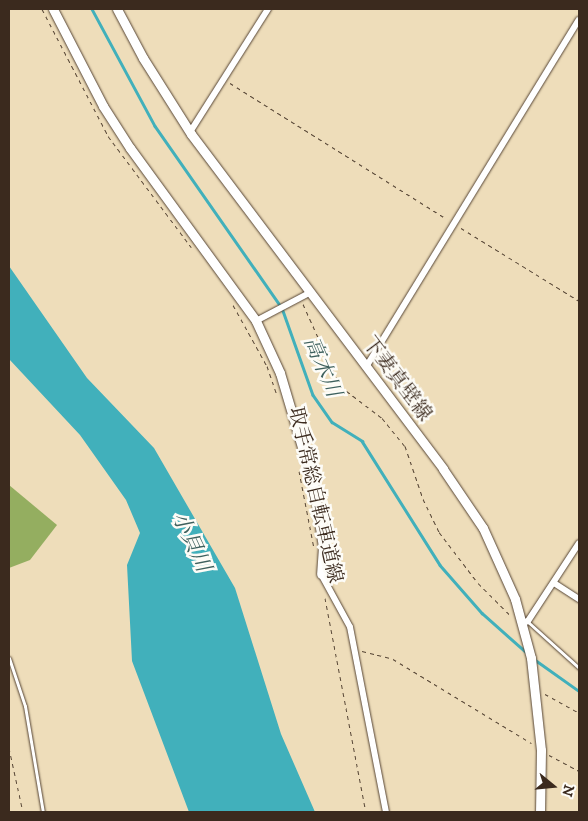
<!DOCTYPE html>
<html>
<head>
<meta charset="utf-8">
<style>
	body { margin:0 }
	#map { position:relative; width:588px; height:821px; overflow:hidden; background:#eeddba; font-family:"IM FELL DW Pica","Noto Serif JP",serif }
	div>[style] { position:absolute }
	.forest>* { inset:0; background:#94ae60 }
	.water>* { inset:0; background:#41b0bb }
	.stream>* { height:2.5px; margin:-1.25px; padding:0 1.25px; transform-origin:1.25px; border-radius:1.25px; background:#41b0bb }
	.path>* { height:1px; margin-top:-0.5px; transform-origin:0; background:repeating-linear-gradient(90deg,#564535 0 4px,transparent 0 8px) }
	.roads { filter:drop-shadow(0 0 1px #564535) drop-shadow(0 0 1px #564535) }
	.lane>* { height:3px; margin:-1.5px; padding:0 1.5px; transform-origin:1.5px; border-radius:1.5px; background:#fff }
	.street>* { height:6px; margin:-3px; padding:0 3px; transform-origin:3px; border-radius:3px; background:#fff }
	.secondary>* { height:9px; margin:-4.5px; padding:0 4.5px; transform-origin:4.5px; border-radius:4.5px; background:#fff }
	span { translate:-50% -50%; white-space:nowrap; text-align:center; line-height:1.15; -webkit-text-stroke:5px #fdfcf7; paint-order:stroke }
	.street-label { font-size:20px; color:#3b2a1e }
	.water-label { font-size:21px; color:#3d605d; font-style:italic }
	.frame { position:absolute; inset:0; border:10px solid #3b2a1e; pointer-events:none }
	.north { position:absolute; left:528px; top:761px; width:50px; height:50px; -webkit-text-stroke:4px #fdfcf7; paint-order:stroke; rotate:107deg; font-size:14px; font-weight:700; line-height:20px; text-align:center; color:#3b2a1e }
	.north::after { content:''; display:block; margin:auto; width:18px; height:22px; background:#3b2a1e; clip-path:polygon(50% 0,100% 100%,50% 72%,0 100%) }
</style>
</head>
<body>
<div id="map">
	<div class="forest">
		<div style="clip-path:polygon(9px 485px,57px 525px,30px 560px,9px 568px)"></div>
	</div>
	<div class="water">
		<div style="clip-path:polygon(9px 266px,87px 378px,154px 448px,235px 588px,281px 734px,315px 812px,189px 812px,132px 661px,127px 565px,140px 533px,126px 500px,80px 435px,9px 359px)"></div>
	</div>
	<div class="stream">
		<div style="left:92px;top:9px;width:133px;rotate:61.7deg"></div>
		<div style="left:155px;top:126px;width:222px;rotate:55.1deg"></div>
		<div style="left:282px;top:308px;width:92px;rotate:70.4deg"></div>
		<div style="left:313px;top:395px;width:33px;rotate:55deg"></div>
		<div style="left:332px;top:422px;width:36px;rotate:32deg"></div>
		<div style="left:362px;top:441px;width:146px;rotate:57.8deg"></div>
		<div style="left:440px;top:565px;width:64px;rotate:48.8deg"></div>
		<div style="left:482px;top:613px;width:59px;rotate:41.6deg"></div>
		<div style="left:534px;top:659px;width:55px;rotate:35.4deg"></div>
	</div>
	<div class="path">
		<div style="left:42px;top:9px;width:143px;rotate:62.5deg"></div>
		<div style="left:108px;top:136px;width:139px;rotate:53.2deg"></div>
		<div style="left:230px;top:83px;width:256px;rotate:32.1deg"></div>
		<div style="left:461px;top:228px;width:139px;rotate:31.7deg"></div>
		<div style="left:303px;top:304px;width:90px;rotate:65.7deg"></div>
		<div style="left:340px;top:386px;width:53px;rotate:37.3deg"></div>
		<div style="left:382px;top:418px;width:36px;rotate:51deg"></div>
		<div style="left:405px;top:446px;width:56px;rotate:71.2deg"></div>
		<div style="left:423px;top:499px;width:37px;rotate:64deg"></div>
		<div style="left:439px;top:532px;width:64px;rotate:52.6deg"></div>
		<div style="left:478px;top:583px;width:47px;rotate:45deg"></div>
		<div style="left:233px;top:305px;width:70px;rotate:60.9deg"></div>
		<div style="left:267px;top:366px;width:31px;rotate:71deg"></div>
		<div style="left:299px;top:471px;width:78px;rotate:79deg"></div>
		<div style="left:325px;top:598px;width:218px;rotate:79.2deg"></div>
		<div style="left:362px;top:651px;width:32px;rotate:14deg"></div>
		<div style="left:393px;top:659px;width:162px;rotate:31.3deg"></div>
		<div style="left:545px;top:694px;width:39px;rotate:29deg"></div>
		<div style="left:9px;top:748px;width:66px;rotate:77.7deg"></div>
		<div style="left:549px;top:755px;width:34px;rotate:28deg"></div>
	</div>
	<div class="roads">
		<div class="lane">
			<div style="left:528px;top:622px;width:69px;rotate:42deg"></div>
			<div style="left:9px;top:658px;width:51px;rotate:71.6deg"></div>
			<div style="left:25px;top:706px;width:108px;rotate:80.4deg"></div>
		</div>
		<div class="street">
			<div style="left:190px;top:132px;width:146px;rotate:-57.6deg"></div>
			<div style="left:256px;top:321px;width:60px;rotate:-27.8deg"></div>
			<div style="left:366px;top:367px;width:407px;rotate:-58.5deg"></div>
			<div style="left:321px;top:574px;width:60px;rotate:61.3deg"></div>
			<div style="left:350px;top:627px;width:188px;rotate:79deg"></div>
			<div style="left:554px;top:583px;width:30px;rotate:33deg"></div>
			<div style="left:523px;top:623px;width:5px;rotate:-22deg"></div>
			<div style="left:528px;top:621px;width:93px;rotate:-56.8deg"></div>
		</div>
		<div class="secondary">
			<div style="left:53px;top:9px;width:109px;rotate:62.7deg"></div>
			<div style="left:103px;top:106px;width:50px;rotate:57.3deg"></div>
			<div style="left:130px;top:148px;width:214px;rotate:53.9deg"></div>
			<div style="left:256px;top:321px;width:57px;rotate:65.2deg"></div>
			<div style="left:280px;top:373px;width:120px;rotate:73.5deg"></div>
			<div style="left:314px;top:488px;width:60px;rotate:81.3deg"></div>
			<div style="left:323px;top:547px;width:27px;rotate:94deg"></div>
			<div style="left:117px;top:9px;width:55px;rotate:62deg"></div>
			<div style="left:143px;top:58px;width:90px;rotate:57.7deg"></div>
			<div style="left:191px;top:134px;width:419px;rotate:53deg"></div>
			<div style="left:443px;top:469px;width:71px;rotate:55.9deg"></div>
			<div style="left:483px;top:528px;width:78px;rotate:65.7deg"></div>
			<div style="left:515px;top:599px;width:61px;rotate:74.8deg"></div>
			<div style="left:531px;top:658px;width:93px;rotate:83.8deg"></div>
			<div style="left:541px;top:750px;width:62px;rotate:90.9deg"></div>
		</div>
	</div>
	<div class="street-label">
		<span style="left:397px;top:379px;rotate:53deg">下妻真壁線</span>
		<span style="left:315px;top:495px;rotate:77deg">取手常総自転車道線</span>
	</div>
	<div class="water-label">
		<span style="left:322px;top:367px;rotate:67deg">高木川</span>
		<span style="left:191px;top:542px;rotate:65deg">小貝川</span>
	</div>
	<div class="frame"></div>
	<div class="north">N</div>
</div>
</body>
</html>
